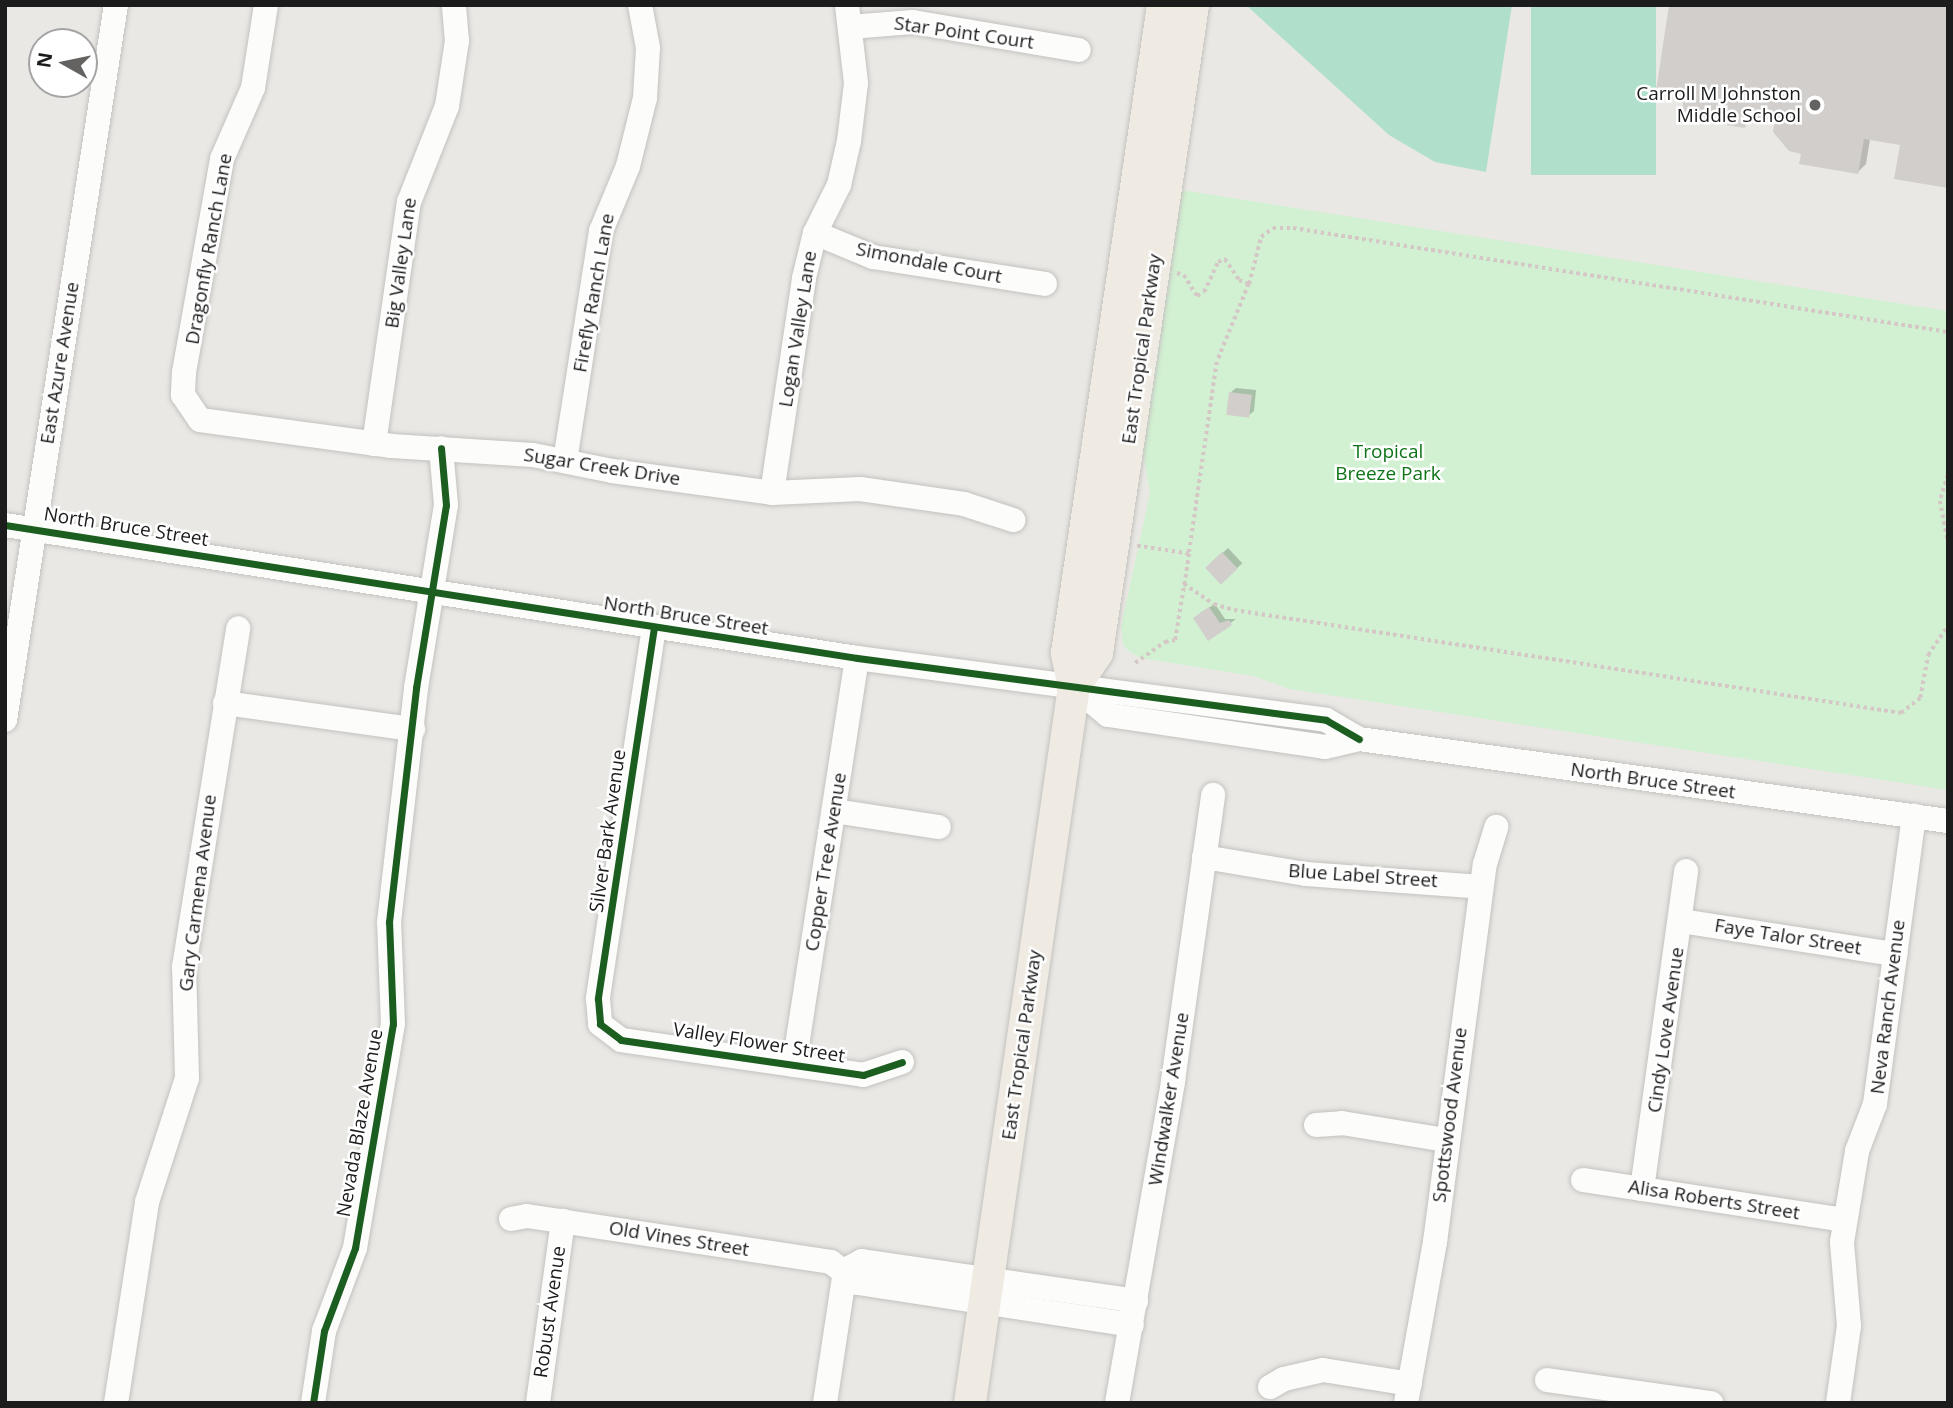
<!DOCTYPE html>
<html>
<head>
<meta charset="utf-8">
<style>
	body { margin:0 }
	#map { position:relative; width:1953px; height:1408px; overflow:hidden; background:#eae8e4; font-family:"Open Sans",sans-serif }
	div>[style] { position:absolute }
	.park>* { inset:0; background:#d2f0d2 }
	.pitch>* { inset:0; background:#b0e0cc; transform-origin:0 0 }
	.shadow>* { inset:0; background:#0003; transform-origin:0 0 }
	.building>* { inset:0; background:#d1cecb; transform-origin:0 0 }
	.path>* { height:3.5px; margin-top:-1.75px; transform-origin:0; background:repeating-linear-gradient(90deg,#d5c7c5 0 3.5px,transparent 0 7px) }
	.roads { filter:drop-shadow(0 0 2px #c3c2c0) drop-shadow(0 0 2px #c3c2c0) }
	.minor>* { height:24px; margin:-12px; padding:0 12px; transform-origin:12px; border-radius:12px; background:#fcfcfb }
	.major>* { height:32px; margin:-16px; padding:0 16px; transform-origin:16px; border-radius:16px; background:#efebe3 }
	.cycleway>* { height:7px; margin:-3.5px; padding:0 3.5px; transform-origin:3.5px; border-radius:3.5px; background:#1b5e20 }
	.dots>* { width:19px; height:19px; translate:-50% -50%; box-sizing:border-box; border:4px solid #fff; border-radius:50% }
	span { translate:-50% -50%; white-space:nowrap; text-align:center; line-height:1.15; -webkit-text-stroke:5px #fff; paint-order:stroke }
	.street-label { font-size:19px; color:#1c1c1c }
	.poi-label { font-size:19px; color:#1c1c1c }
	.right { translate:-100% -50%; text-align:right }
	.park-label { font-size:19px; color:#0f7418 }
	.frame { position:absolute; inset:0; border:7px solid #1c1c1c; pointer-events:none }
	.north { position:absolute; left:28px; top:28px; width:70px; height:70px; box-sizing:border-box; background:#fff; border:2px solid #a4a4a4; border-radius:50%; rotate:279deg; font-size:19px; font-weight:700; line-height:28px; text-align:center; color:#1c1c1c }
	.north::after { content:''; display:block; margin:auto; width:24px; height:32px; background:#646362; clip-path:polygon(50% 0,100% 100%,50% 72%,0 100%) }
</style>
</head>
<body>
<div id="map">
	<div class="park">
		<div style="clip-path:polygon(1181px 190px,1948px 311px,1948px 790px,1290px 689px,1253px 676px,1140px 658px,1130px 652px,1123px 645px,1121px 627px,1150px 493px,1143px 452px)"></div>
	</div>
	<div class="pitch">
		<div style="clip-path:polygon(1512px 5px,1486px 172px,1435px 162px,1389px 135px,1247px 6px)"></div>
		<div style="left:1531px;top:5px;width:125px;height:170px"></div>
	</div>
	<div class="shadow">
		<div style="clip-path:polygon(1686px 94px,1902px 144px,1870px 139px,1866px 164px,1858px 172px,1803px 152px,1777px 119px,1754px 115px,1745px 126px)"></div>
		<div style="clip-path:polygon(1236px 388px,1256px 390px,1254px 411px,1248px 416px,1230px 393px)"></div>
		<div style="left:1228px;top:548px;width:21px;height:29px;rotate:47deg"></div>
		<div style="clip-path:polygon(1215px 604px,1225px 619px,1236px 619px,1209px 639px,1200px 613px)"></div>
	</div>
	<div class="building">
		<div style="clip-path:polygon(1669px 5px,1948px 5px,1948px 188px,1894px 179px,1900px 145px,1864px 139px,1858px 174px,1799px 164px,1801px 154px,1789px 151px,1773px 132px,1775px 120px,1747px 116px,1745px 128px,1681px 118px,1684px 95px,1656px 91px)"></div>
		<div style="left:1229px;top:392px;width:23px;height:23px;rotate:7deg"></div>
		<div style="left:1222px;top:552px;width:23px;height:23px;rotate:47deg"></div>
		<div style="clip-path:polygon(1209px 607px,1220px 623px,1229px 620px,1232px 625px,1208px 641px,1193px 618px)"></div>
	</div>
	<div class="path">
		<div style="left:1177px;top:273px;width:7px;rotate:16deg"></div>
		<div style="left:1184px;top:275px;width:25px;rotate:58deg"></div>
		<div style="left:1197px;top:296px;width:8px;rotate:-30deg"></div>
		<div style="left:1204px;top:292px;width:33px;rotate:-65deg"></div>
		<div style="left:1218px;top:262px;width:8px;rotate:-23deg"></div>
		<div style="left:1225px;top:259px;width:25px;rotate:56deg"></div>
		<div style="left:1239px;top:280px;width:11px;rotate:22deg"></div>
		<div style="left:1249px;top:284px;width:84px;rotate:112.3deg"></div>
		<div style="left:1217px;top:362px;width:194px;rotate:98.3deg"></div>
		<div style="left:1249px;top:284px;width:49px;rotate:-75.7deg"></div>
		<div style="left:1261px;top:237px;width:15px;rotate:-37deg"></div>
		<div style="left:1273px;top:228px;width:20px"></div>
		<div style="left:1293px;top:228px;width:663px;rotate:9.02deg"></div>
		<div style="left:1948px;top:475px;width:27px;rotate:107deg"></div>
		<div style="left:1940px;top:501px;width:42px;rotate:79deg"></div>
		<div style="left:1184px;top:584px;width:36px;rotate:34deg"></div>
		<div style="left:1214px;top:604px;width:21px;rotate:17deg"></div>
		<div style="left:1234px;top:610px;width:675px;rotate:8.78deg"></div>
		<div style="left:1901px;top:713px;width:24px;rotate:-38deg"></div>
		<div style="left:1920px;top:698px;width:44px;rotate:-79.5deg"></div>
		<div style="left:1928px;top:655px;width:36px;rotate:-56deg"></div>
		<div style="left:1135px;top:663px;width:37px;rotate:-35deg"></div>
		<div style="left:1165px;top:642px;width:10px;rotate:-11deg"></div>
		<div style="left:1175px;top:640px;width:87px;rotate:-80.8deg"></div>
		<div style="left:1189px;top:554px;width:54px;rotate:-171.4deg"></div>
	</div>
	<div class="roads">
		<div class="minor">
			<div style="left:266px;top:5px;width:84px;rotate:98.9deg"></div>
			<div style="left:253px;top:88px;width:77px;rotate:113.6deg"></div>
			<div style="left:222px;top:159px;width:217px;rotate:100.1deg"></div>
			<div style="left:184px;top:373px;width:22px;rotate:93deg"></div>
			<div style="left:183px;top:395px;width:30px;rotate:56deg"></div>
			<div style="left:200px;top:420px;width:194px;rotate:7.7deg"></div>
			<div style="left:392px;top:446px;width:141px;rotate:3.7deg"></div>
			<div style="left:533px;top:455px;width:81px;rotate:11.4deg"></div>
			<div style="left:612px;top:471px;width:162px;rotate:7.8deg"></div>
			<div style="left:772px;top:493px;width:88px;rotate:-2.6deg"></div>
			<div style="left:860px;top:489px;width:105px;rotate:8.2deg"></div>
			<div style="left:964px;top:504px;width:52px;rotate:18.1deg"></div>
			<div style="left:850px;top:27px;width:63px;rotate:-4.5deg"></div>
			<div style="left:913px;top:22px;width:168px;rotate:9.6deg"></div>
			<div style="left:815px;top:233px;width:63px;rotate:22.5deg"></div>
			<div style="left:873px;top:257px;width:174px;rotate:8.9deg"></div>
			<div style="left:374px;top:444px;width:245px;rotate:-81.8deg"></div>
			<div style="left:409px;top:202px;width:103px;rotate:-68.4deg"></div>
			<div style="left:447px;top:106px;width:66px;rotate:-81.3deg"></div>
			<div style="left:457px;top:41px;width:36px;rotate:-95deg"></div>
			<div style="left:565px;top:461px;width:233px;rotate:-81.1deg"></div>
			<div style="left:601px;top:231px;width:70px;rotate:-67.4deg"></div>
			<div style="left:628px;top:166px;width:70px;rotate:-76deg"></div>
			<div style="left:645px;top:98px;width:50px;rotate:-86.6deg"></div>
			<div style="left:648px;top:48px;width:44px;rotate:-100.5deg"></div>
			<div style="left:772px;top:493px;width:217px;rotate:-81.5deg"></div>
			<div style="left:804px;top:278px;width:46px;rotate:-76.3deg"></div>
			<div style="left:815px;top:233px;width:54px;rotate:-63.4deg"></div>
			<div style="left:839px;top:185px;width:45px;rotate:-77.2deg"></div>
			<div style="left:849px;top:141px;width:58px;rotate:-83.1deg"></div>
			<div style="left:856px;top:83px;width:79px;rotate:-96.6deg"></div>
			<div style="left:5px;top:525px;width:862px;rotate:8.87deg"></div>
			<div style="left:857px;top:658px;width:473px;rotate:7.5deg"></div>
			<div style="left:1326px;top:720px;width:38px;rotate:30deg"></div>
			<div style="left:654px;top:627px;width:376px;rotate:98.6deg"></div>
			<div style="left:598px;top:999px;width:25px;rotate:85deg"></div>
			<div style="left:600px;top:1024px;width:26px;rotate:37deg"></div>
			<div style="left:621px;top:1040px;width:245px;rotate:8.2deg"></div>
			<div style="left:863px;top:1075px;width:41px;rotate:-18.4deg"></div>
			<div style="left:1074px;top:687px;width:44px;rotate:39.5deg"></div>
			<div style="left:1108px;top:715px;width:219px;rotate:8.4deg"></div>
			<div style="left:1325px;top:747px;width:35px;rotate:-13deg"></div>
			<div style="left:1359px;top:739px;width:595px;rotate:7.93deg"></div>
			<div style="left:225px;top:703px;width:190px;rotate:7.9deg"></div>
			<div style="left:5px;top:720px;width:724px;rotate:-81.18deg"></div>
			<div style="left:834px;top:811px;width:106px;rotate:8.7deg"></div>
			<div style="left:1204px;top:857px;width:103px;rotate:9.5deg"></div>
			<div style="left:1306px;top:874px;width:176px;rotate:4.2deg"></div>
			<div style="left:1681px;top:921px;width:217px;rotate:8.8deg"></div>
			<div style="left:794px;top:1065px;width:412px;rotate:-81.2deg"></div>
			<div style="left:1316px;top:1125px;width:26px;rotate:-4deg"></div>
			<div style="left:1342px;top:1123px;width:105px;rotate:9.3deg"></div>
			<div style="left:1583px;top:1180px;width:265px;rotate:8.7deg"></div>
			<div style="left:1642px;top:1189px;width:321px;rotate:-82.1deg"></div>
			<div style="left:511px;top:1219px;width:16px;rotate:-11deg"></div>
			<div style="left:527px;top:1216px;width:307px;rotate:8.6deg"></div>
			<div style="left:831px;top:1262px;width:34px;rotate:38deg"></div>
			<div style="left:858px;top:1283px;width:277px;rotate:8.7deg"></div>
			<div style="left:845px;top:1270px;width:19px;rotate:-28deg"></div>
			<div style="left:862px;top:1261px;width:277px;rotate:8.3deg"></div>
			<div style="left:1547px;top:1380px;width:166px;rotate:8deg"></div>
			<div style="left:1270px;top:1387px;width:16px;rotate:-30deg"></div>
			<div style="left:1284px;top:1379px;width:40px;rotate:-13deg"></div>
			<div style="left:1323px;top:1370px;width:88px;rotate:9.1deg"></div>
			<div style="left:116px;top:1403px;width:203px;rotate:-81.2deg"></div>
			<div style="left:147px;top:1202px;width:130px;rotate:-72.1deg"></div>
			<div style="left:187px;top:1078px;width:111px;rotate:-91.5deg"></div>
			<div style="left:184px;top:967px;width:343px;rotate:-80.9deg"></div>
			<div style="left:313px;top:1403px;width:73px;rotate:-81.3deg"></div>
			<div style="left:324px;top:1331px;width:89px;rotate:-69.5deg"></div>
			<div style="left:355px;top:1248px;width:227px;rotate:-80.4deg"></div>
			<div style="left:393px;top:1024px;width:102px;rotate:-92.2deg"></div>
			<div style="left:389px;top:922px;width:236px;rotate:-83.4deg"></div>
			<div style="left:416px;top:688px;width:185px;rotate:-80.7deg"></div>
			<div style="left:446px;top:505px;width:57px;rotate:-95deg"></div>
			<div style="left:538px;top:1403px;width:184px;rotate:-82.2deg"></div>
			<div style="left:825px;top:1403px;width:134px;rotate:-81.4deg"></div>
			<div style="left:1117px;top:1403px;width:327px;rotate:-80.1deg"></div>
			<div style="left:1173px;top:1081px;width:289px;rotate:-82deg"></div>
			<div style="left:1406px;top:1403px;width:164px;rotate:-79.8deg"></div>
			<div style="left:1435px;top:1242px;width:381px;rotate:-82.5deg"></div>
			<div style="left:1485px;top:864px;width:39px;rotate:-73deg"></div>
			<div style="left:1838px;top:1403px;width:78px;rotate:-81.9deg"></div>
			<div style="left:1849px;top:1326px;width:84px;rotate:-94.8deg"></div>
			<div style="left:1842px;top:1242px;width:92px;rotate:-80.6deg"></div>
			<div style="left:1857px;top:1151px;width:50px;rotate:-69deg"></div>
			<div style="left:1875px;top:1104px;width:291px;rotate:-82.3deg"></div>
		</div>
		<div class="major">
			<div style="left:1074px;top:687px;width:41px;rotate:-55.9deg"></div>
			<div style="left:1097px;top:653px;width:655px;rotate:-81.57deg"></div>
			<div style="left:970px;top:1403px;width:724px;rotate:-81.74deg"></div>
			<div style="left:1074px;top:687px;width:35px;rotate:-102deg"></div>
			<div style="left:1067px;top:653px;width:655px;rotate:-81.57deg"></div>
		</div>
	</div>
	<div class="cycleway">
		<div style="left:5px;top:525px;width:862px;rotate:8.87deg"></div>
		<div style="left:857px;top:658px;width:473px;rotate:7.5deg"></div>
		<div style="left:1326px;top:720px;width:38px;rotate:30deg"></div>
		<div style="left:654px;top:627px;width:376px;rotate:98.6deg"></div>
		<div style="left:598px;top:999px;width:25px;rotate:85deg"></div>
		<div style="left:600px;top:1024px;width:26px;rotate:37deg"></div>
		<div style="left:621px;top:1040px;width:245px;rotate:8.2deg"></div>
		<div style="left:863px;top:1075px;width:41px;rotate:-18.4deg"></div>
		<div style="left:313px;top:1403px;width:73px;rotate:-81.3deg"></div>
		<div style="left:324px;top:1331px;width:89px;rotate:-69.5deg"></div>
		<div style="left:355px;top:1248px;width:227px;rotate:-80.4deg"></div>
		<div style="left:393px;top:1024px;width:102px;rotate:-92.2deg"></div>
		<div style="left:389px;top:922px;width:236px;rotate:-83.4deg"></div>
		<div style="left:416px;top:688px;width:185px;rotate:-80.7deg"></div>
		<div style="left:446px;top:505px;width:57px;rotate:-95deg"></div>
	</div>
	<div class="dots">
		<div style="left:1815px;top:105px;background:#646362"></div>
	</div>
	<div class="street-label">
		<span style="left:964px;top:33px;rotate:8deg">Star Point Court</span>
		<span style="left:209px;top:249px;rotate:-80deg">Dragonfly Ranch Lane</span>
		<span style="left:401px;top:263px;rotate:-82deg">Big Valley Lane</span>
		<span style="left:929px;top:263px;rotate:11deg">Simondale Court</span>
		<span style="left:594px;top:293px;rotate:-80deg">Firefly Ranch Lane</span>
		<span style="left:798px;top:329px;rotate:-81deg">Logan Valley Lane</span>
		<span style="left:1142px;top:349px;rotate:-82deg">East Tropical Parkway</span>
		<span style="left:60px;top:363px;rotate:-81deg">East Azure Avenue</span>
		<span style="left:602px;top:467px;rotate:9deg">Sugar Creek Drive</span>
		<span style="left:126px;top:527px;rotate:9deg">North Bruce Street</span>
		<span style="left:686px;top:616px;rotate:9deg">North Bruce Street</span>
		<span style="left:1653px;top:781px;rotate:8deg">North Bruce Street</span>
		<span style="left:608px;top:831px;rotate:-82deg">Silver Bark Avenue</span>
		<span style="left:826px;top:862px;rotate:-81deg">Copper Tree Avenue</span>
		<span style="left:1363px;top:876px;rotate:4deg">Blue Label Street</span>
		<span style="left:198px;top:893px;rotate:-83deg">Gary Carmena Avenue</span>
		<span style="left:1788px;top:937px;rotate:9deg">Faye Talor Street</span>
		<span style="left:1888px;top:1007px;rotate:-83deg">Neva Ranch Avenue</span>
		<span style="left:1666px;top:1030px;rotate:-82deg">Cindy Love Avenue</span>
		<span style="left:759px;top:1043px;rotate:9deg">Valley Flower Street</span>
		<span style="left:1022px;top:1045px;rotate:-82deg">East Tropical Parkway</span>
		<span style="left:1169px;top:1099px;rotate:-81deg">Windwalker Avenue</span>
		<span style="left:1450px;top:1115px;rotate:-83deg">Spottswood Avenue</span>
		<span style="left:360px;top:1123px;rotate:-80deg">Nevada Blaze Avenue</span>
		<span style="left:1714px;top:1200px;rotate:9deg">Alisa Roberts Street</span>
		<span style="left:679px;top:1239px;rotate:9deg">Old Vines Street</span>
		<span style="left:550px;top:1312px;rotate:-82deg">Robust Avenue</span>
	</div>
	<div class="poi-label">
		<span class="right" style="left:1801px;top:105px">Carroll M Johnston<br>Middle School</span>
	</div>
	<div class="park-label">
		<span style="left:1388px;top:463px">Tropical<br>Breeze Park</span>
	</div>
	<div class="frame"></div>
	<div class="north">N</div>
</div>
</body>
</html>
